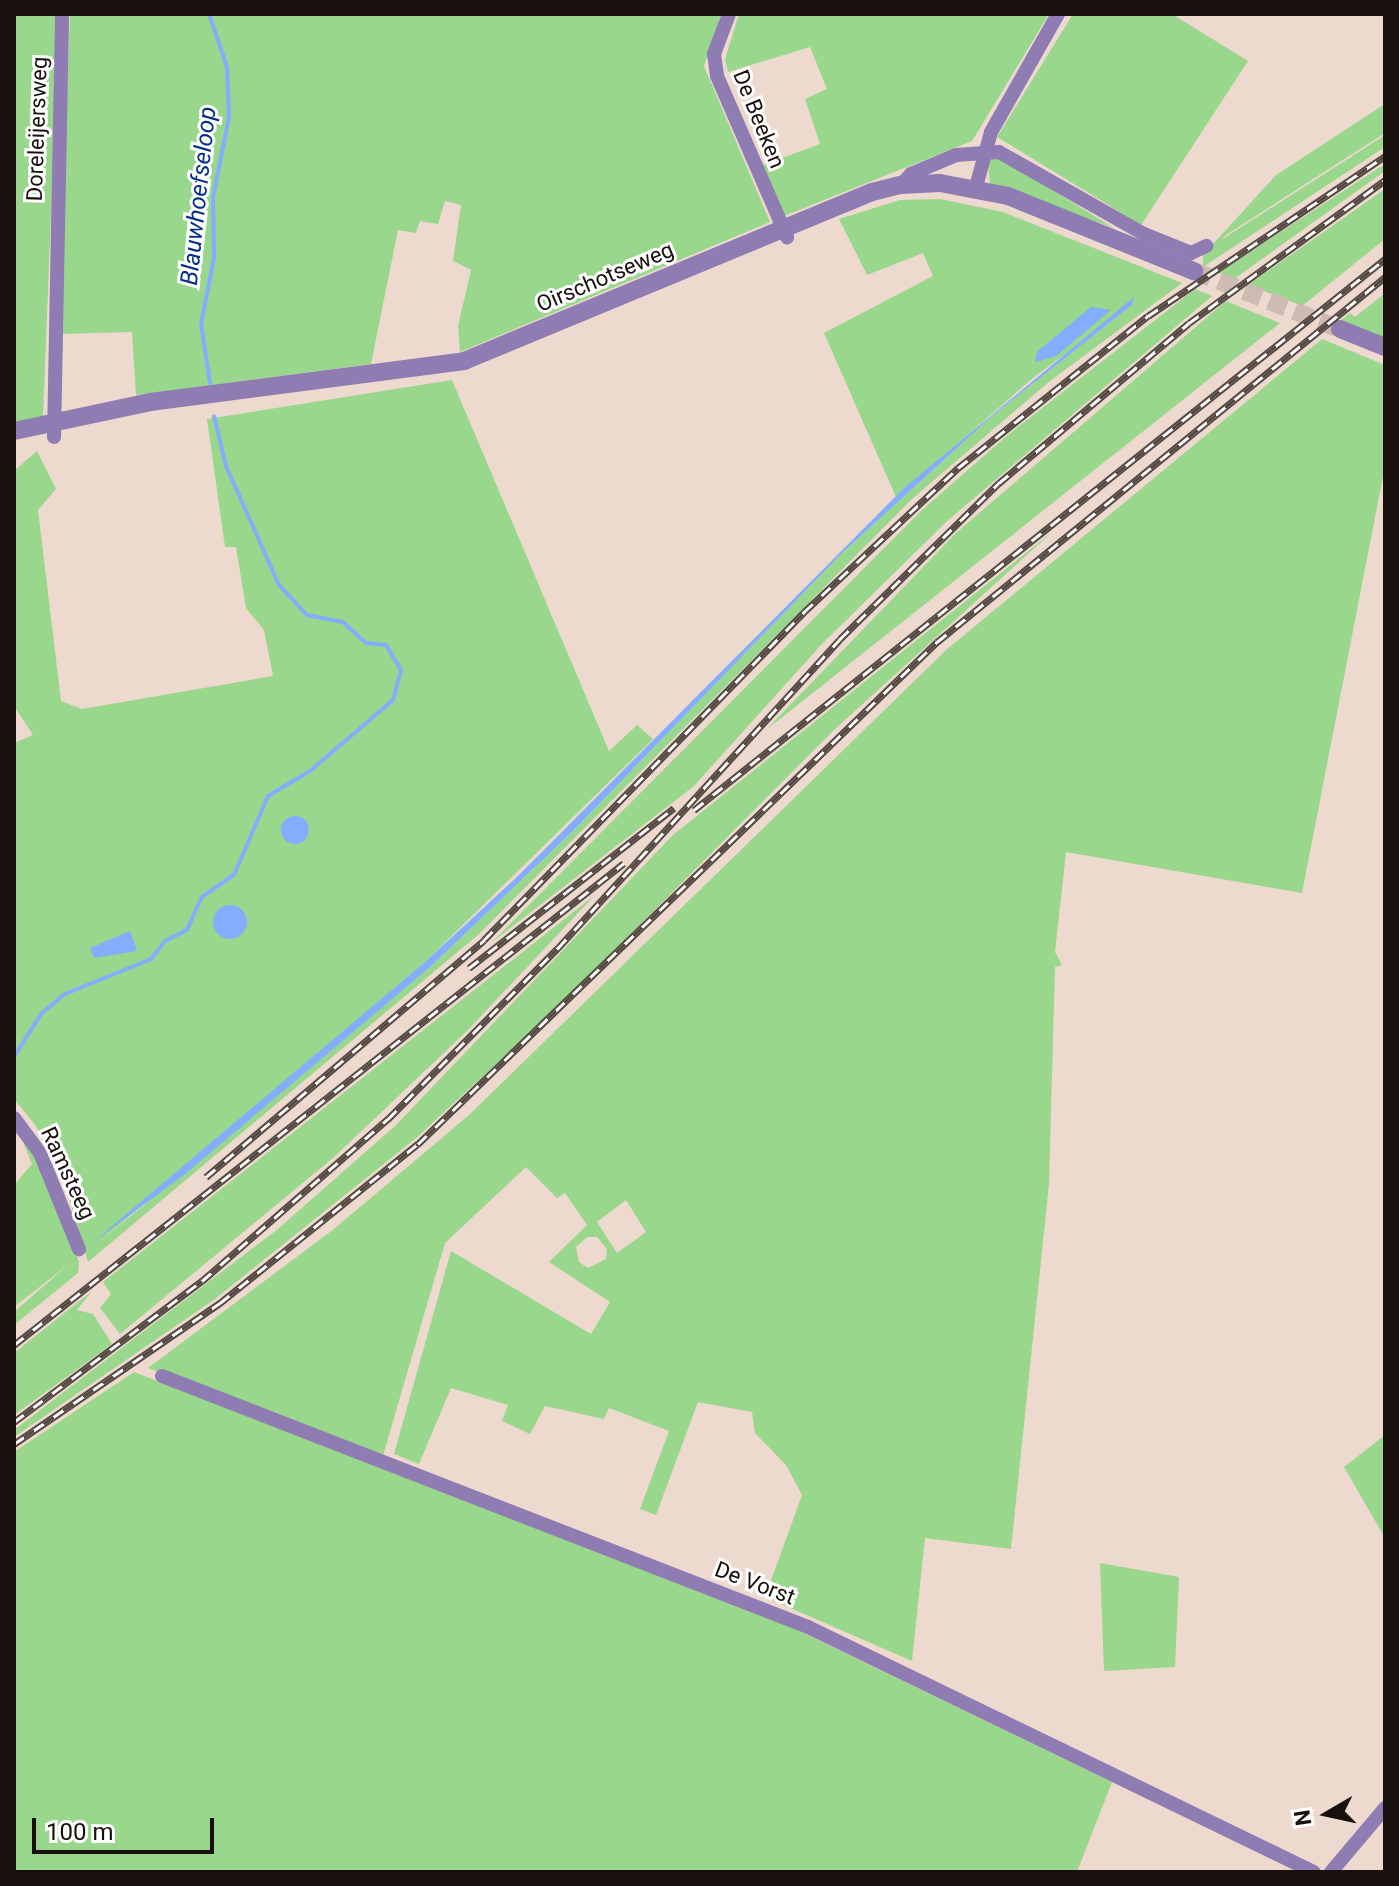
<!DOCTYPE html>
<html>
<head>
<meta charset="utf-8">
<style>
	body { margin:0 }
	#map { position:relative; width:1399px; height:1886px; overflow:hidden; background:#eed9cf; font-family:Roboto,sans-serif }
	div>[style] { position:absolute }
	.green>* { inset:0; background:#99d78c }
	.water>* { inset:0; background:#83adfd }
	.round { border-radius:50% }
	.stream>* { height:4px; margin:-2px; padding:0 2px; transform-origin:2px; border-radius:2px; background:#83adfd }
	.tertiary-tunnel>* { height:18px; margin-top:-9px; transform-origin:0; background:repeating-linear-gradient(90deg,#cebbb2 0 18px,transparent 0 27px) }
	.minor>* { height:14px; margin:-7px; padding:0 7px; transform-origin:7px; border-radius:7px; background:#8e7cb3 }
	.tertiary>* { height:18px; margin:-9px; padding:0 9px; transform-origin:9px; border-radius:9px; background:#8e7cb3 }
	.rail>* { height:7px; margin-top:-3.5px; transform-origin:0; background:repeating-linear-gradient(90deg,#fff 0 12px,#544943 0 24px); box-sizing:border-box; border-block:2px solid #544943 }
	span { translate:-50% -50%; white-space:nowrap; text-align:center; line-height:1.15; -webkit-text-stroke:6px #fff; paint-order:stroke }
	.street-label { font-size:22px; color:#17100c }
	.water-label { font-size:24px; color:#052f88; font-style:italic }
	.frame { position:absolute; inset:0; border:16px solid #17100c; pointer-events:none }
	.north { position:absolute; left:1287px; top:1774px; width:80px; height:80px; -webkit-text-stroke:6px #fff; paint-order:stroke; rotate:261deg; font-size:22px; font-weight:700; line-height:32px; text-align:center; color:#17100c }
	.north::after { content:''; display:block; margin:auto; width:28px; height:36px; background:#17100c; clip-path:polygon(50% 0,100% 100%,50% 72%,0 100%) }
	.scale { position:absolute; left:32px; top:1818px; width:182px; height:36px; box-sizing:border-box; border:4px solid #17100c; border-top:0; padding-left:10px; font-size:24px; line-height:28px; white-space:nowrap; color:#17100c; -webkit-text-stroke:6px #fff; paint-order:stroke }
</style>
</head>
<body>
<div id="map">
	<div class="green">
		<div style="clip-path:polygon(14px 14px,59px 14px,43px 416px,14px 425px)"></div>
		<div style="clip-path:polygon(70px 14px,721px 14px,704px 66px,770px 222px,460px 352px,458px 326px,471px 270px,453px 261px,461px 205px,445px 201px,438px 224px,420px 221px,416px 233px,398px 230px,371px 364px,136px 395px,132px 332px,59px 334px)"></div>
		<div style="clip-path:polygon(739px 14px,1049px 14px,972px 141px,784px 216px,763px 165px,820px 144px,805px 99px,827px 89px,810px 47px,728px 72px,725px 59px)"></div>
		<div style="clip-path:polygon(1073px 14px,1172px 14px,1248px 61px,1141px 225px,997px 137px)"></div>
		<div style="clip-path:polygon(1385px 104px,1385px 133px,1226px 235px,1221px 240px,1385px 135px,1385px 147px,1203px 267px,1203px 255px,1276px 175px)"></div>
		<div style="clip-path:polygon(997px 156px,1114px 228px,990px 184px,988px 162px)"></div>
		<div style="clip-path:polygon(1385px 164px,1385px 171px,1234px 279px,1218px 273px)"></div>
		<div style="clip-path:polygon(1385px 189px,1385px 239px,1302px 306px,1248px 285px)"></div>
		<div style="clip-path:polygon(940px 199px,1003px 212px,1182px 283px,1050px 381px,912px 499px,479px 934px,88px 1262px,67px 1191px,36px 1126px,14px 1099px,14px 743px,33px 735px,14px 706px,14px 471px,37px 451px,56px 489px,38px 510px,61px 701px,82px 709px,273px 676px,264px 630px,246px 608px,236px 547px,225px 547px,207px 419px,452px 380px,609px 751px,637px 725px,653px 739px,425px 962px,96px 1245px,429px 968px,574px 830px,842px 553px,992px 416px,1137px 301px,1034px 377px,896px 497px,824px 333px,933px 276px,923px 253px,867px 275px,839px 219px,900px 200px)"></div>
		<div style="clip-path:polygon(1195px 289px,1212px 296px,946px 522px,821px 645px,694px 786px,491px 943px,922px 510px,1009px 434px)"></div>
		<div style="clip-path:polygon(1385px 293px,1385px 340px,1340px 321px,1350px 313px,1355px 317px)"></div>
		<div style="clip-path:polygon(1226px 301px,1280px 323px,766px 730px,956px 533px)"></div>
		<div style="clip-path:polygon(evenodd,1322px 339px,1385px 365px,1385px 466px,1302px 893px,1066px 852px,1055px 952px,1062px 965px,1055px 967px,1049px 1184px,1011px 1549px,925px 1538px,912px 1661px,765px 1597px,802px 1495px,786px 1465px,755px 1433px,752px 1412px,698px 1402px,656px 1515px,640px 1509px,669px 1431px,609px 1408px,604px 1419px,545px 1406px,530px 1434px,502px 1421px,508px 1405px,451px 1388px,419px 1464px,394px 1454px,451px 1251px,591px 1334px,610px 1302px,549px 1262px,587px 1225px,565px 1193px,557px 1198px,526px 1167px,445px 1243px,382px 1459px,148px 1368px,334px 1229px,469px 1115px,945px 651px,1322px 339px,626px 1200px,646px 1232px,617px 1253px,597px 1222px,626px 1200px,1322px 339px,597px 1237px,607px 1249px,606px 1259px,588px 1268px,579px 1262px,576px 1247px,587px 1237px,597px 1237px)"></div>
		<div style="clip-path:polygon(1052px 532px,834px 730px,558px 1007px,415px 1139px,215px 1299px,14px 1437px,14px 1430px,278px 1229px,396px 1125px,673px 835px)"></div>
		<div style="clip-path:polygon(595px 895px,467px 1031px,333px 1158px,120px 1334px,100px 1308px,111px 1294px,103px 1282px)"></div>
		<div style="clip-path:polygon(31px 1143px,79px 1261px,78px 1273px,14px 1325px,14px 1312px,69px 1264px,14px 1307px,14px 1185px,32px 1164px,24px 1144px)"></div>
		<div style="clip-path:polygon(92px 1291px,77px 1310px,93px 1314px,112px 1344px,14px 1415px,14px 1353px)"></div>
		<div style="clip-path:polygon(134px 1372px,791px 1627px,1112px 1782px,1077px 1872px,14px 1872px,14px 1452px)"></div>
		<div style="clip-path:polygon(1385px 1435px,1385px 1538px,1344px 1467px)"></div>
		<div style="clip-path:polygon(1100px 1563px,1179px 1577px,1175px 1667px,1104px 1671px)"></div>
	</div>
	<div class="water">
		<div style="clip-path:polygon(1134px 297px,1132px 305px,992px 416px,842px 553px,574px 830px,429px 968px,184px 1175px,92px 1243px,425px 962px,519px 875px,904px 488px)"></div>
		<div style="clip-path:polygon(1091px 307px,1111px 310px,1056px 356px,1035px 362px,1037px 352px)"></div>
		<div class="round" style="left:281px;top:816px;width:28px;height:28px"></div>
		<div class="round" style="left:213px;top:905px;width:34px;height:34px"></div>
		<div style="clip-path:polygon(130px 931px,137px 951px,94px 958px,90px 948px)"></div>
	</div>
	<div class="stream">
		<div style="left:209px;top:14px;width:56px;rotate:71.2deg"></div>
		<div style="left:227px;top:67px;width:50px;rotate:87.7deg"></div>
		<div style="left:229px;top:117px;width:83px;rotate:101.2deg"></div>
		<div style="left:213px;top:198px;width:60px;rotate:89deg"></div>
		<div style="left:214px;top:258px;width:67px;rotate:101.1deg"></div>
		<div style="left:201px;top:324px;width:60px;rotate:81.3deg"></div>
		<div style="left:14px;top:1057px;width:51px;rotate:-57.9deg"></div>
		<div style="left:41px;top:1014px;width:31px;rotate:-40deg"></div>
		<div style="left:65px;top:994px;width:93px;rotate:-22.1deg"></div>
		<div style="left:151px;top:959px;width:23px;rotate:-52deg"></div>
		<div style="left:165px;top:941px;width:25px;rotate:-27deg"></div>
		<div style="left:187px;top:930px;width:36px;rotate:-66deg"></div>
		<div style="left:202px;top:897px;width:39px;rotate:-35deg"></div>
		<div style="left:234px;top:875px;width:86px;rotate:-66.7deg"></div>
		<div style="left:268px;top:796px;width:49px;rotate:-30.8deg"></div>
		<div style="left:310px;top:771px;width:109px;rotate:-40.5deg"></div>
		<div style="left:393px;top:700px;width:31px;rotate:-75deg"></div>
		<div style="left:401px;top:670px;width:29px;rotate:-121deg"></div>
		<div style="left:386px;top:645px;width:20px;rotate:-174deg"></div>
		<div style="left:366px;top:643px;width:31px;rotate:-138deg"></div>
		<div style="left:343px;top:622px;width:37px;rotate:-169deg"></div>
		<div style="left:307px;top:615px;width:41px;rotate:-133deg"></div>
		<div style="left:279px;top:585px;width:130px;rotate:-114deg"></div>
		<div style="left:226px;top:466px;width:51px;rotate:-103.5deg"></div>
	</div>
	<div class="tertiary-tunnel">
		<div style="left:1194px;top:271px;width:157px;rotate:21.7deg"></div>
	</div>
	<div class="minor">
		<div style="left:729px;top:14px;width:43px;rotate:110.6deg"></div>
		<div style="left:714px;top:54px;width:22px;rotate:82deg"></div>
		<div style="left:717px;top:76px;width:176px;rotate:66.5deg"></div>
		<div style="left:901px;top:185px;width:15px;rotate:-48deg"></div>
		<div style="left:911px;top:174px;width:49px;rotate:-22.9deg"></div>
		<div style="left:956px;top:155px;width:43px;rotate:-4deg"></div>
		<div style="left:999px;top:152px;width:167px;rotate:29.5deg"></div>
		<div style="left:1144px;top:234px;width:51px;rotate:22deg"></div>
		<div style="left:1191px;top:253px;width:17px;rotate:-25deg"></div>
		<div style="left:976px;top:187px;width:57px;rotate:-74.7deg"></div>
		<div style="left:991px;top:132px;width:136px;rotate:-60.4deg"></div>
		<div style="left:54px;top:437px;width:423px;rotate:-88.9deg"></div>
		<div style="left:14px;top:1118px;width:44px;rotate:53.4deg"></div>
		<div style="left:40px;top:1153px;width:104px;rotate:67.9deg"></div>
		<div style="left:162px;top:1376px;width:693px;rotate:21.23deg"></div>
		<div style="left:808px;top:1627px;width:562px;rotate:25.84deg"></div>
		<div style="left:1331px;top:1872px;width:84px;rotate:-49.8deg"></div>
	</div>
	<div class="tertiary">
		<div style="left:1340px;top:329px;width:48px;rotate:21.8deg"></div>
		<div style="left:14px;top:431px;width:139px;rotate:-12deg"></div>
		<div style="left:150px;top:402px;width:317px;rotate:-7.4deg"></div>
		<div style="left:464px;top:361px;width:442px;rotate:-22.5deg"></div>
		<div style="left:872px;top:192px;width:30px;rotate:-14deg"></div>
		<div style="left:901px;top:185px;width:39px;rotate:-3deg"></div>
		<div style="left:940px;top:183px;width:69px;rotate:10.8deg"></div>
		<div style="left:1008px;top:196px;width:201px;rotate:22deg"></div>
	</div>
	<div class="rail">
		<div style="left:694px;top:810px;width:884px;rotate:-38.57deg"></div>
		<div style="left:469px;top:968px;width:260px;rotate:-38deg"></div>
		<div style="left:206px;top:1177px;width:365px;rotate:-40.4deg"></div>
		<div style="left:484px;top:940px;width:458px;rotate:-45.7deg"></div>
		<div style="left:804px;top:612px;width:211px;rotate:-43.1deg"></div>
		<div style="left:958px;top:468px;width:243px;rotate:-38.7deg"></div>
		<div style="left:1148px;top:316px;width:286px;rotate:-34deg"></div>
		<div style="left:14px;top:1345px;width:777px;rotate:-38.31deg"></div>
		<div style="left:14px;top:1422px;width:235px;rotate:-36.9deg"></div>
		<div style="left:202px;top:1281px;width:247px;rotate:-41.1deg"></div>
		<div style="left:388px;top:1119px;width:241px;rotate:-45.2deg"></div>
		<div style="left:558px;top:948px;width:418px;rotate:-47.6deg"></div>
		<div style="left:840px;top:639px;width:223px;rotate:-44.5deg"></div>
		<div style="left:999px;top:483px;width:248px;rotate:-40.1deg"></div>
		<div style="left:1189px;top:323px;width:243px;rotate:-36.1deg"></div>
		<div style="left:14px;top:1444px;width:250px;rotate:-34.4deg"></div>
		<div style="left:220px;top:1303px;width:254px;rotate:-38.8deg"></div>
		<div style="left:418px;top:1144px;width:722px;rotate:-44.05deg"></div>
		<div style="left:937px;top:642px;width:578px;rotate:-39.17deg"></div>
	</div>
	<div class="street-label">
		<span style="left:759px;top:119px;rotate:68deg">De Beeken</span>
		<span style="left:37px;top:129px;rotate:-88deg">Doreleijersweg</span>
		<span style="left:605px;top:277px;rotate:-23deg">Oirschotseweg</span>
		<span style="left:68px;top:1173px;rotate:65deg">Ramsteeg</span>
		<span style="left:755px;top:1583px;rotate:21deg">De Vorst</span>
	</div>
	<div class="water-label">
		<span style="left:199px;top:196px;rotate:-84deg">Blauwhoefseloop</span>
	</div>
	<div class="frame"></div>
	<div class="north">N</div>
	<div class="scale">100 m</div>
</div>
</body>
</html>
